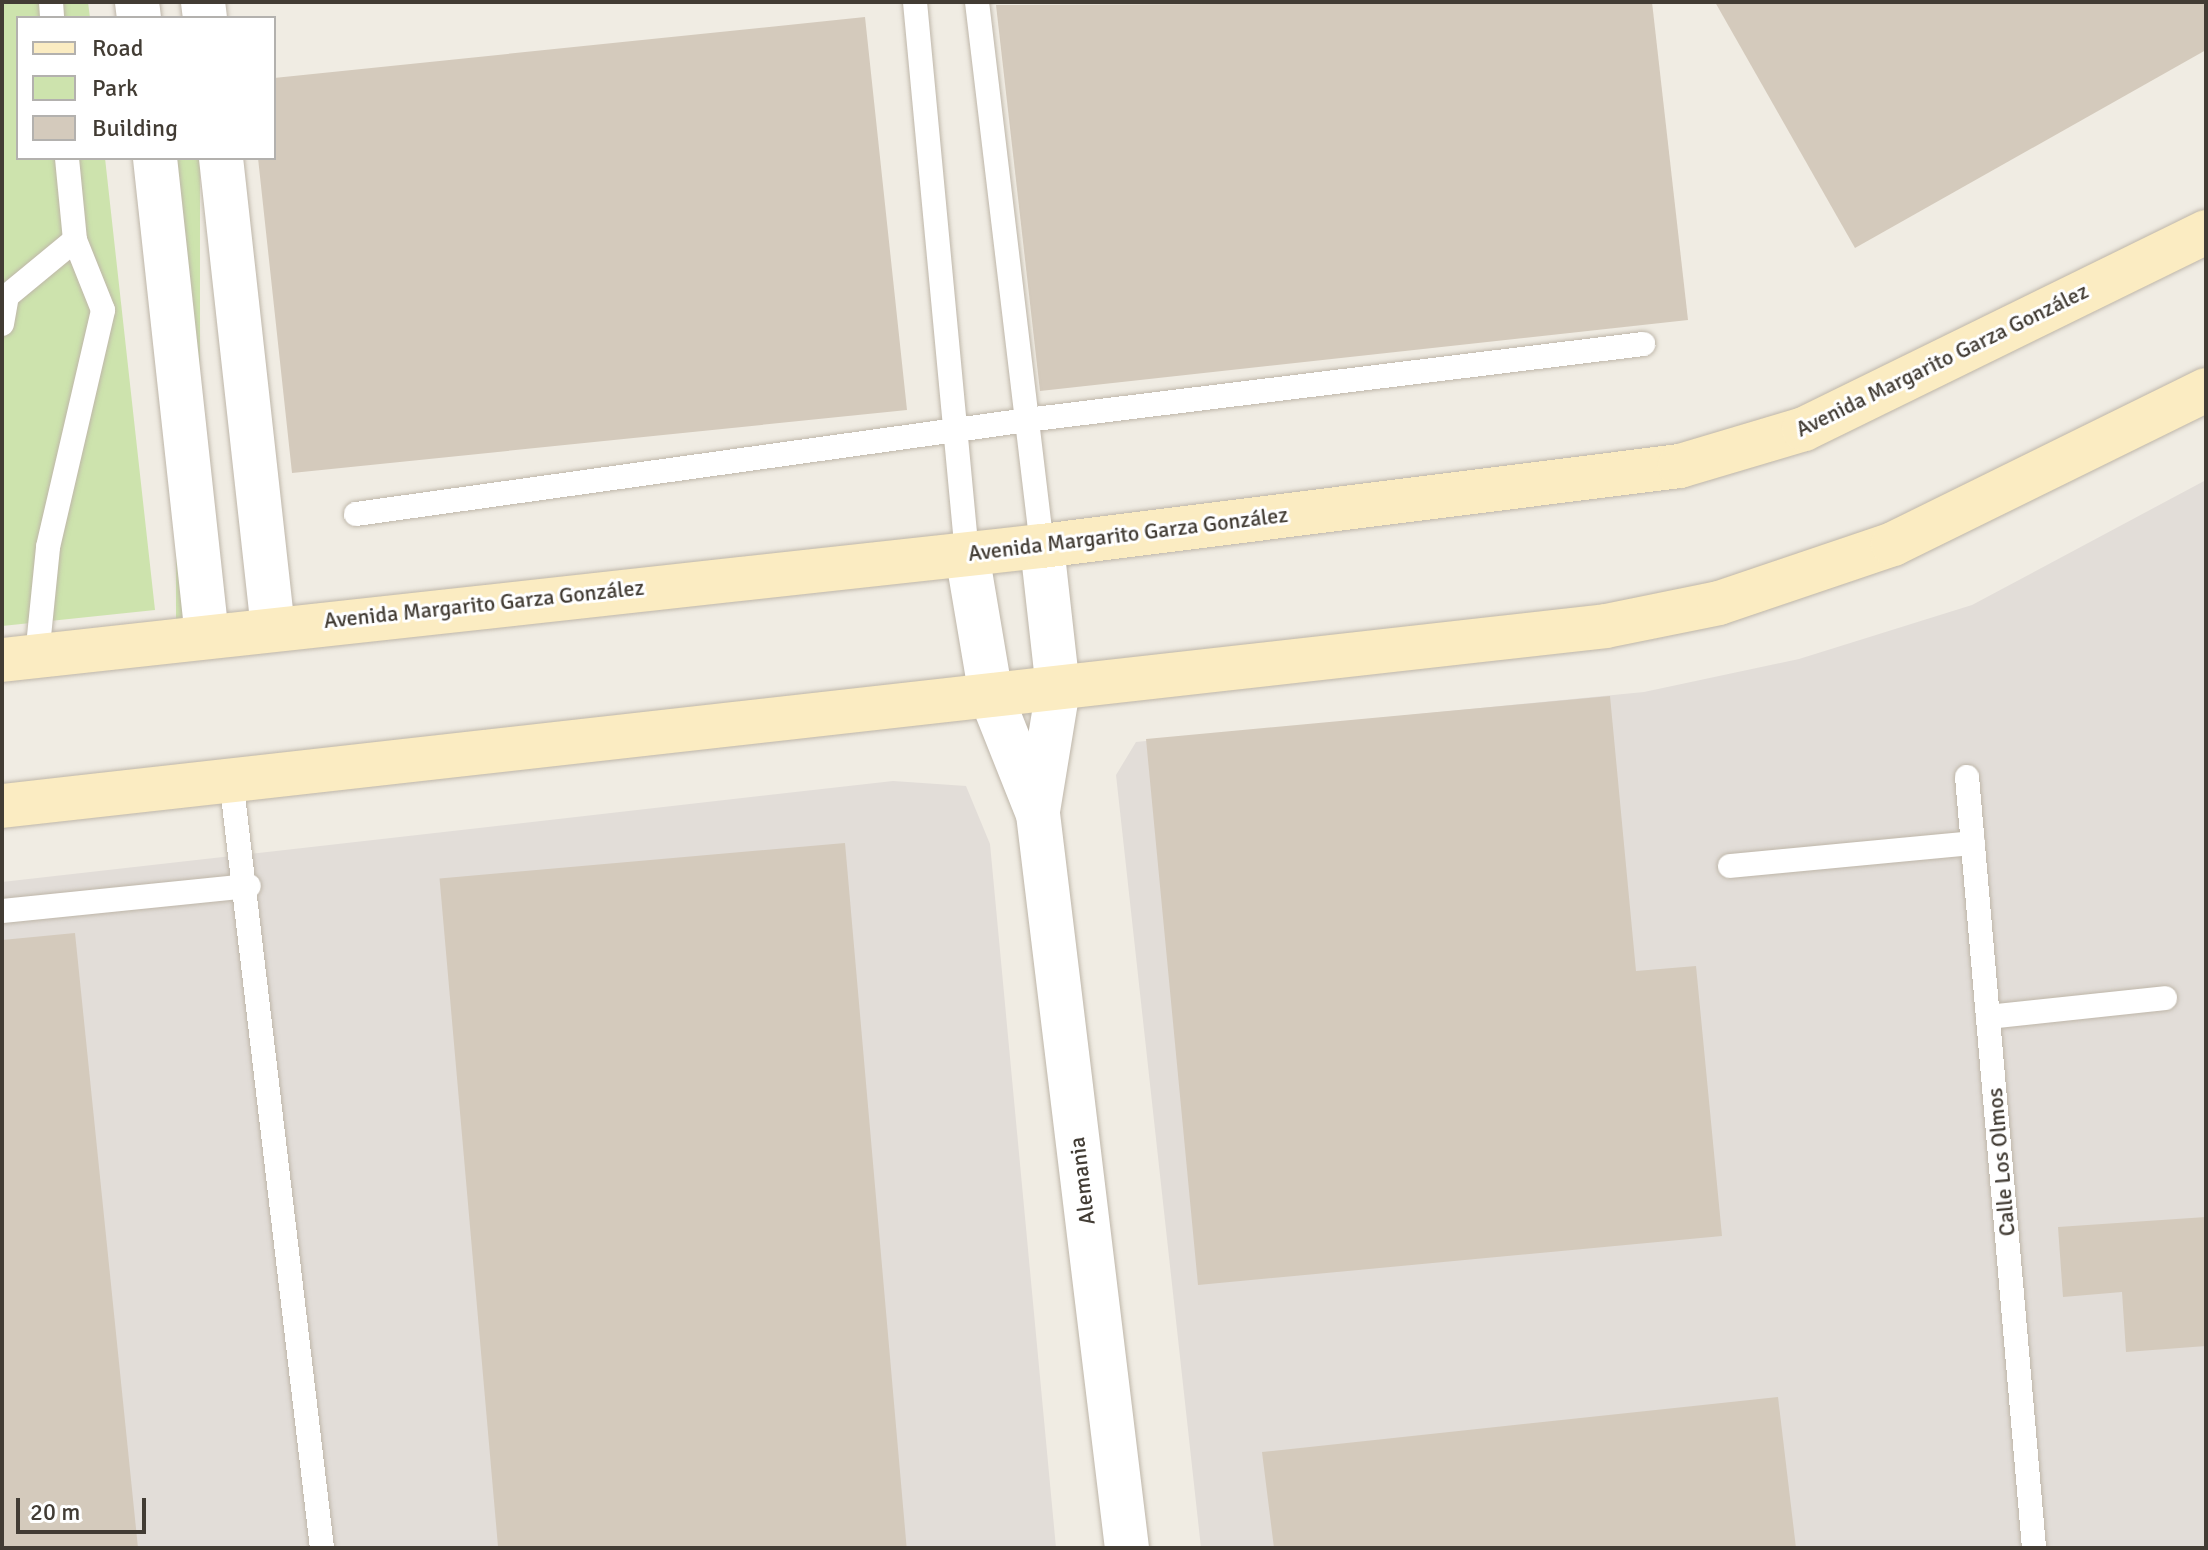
<!DOCTYPE html>
<html>
<head>
<meta charset="utf-8">
<style>
	body { margin:0 }
	#map { position:relative; width:2208px; height:1550px; overflow:hidden; background:#f0ece3; font-family:Signika,sans-serif }
	div>[style] { position:absolute }
	.industrial>* { inset:0; background:#e2ddd8 }
	.green>* { inset:0; background:#cde3ad; transform-origin:0 0 }
	.building>* { inset:0; background:#d4cabc; transform-origin:0 0 }
	.roads { filter:drop-shadow(0 0 2px #beb6a9) drop-shadow(0 0 2px #beb6a9) }
	.service>* { height:24px; margin:-12px; padding:0 12px; transform-origin:12px; border-radius:12px; background:#fff }
	.minor>* { height:44px; margin:-22px; padding:0 22px; transform-origin:22px; border-radius:22px; background:#fff }
	.secondary>* { height:44px; margin:-22px; padding:0 22px; transform-origin:22px; border-radius:22px; background:#fbecc2 }
	span { translate:-50% -50%; white-space:nowrap; text-align:center; line-height:1.15; -webkit-text-stroke:6px #fff; paint-order:stroke }
	.street-label { font-size:22px; color:#423c34 }
	.frame { position:absolute; inset:0; border:4px solid #423c34; pointer-events:none }
	.legend { position:absolute; left:16px; top:16px; width:260px; height:144px; box-sizing:border-box; background:#fff; border:2px solid #b3b1ae; margin:0; padding:10px 14px; list-style:none; font-size:24px; color:#423c34 }
	.legend li { display:flex; align-items:center; gap:16px; height:40px }
	.legend b { width:40px; border:2px solid #b3b1ae }
	.scale { position:absolute; left:16px; top:1498px; width:130px; height:36px; box-sizing:border-box; border:4px solid #423c34; border-top:0; padding-left:10px; font-size:24px; line-height:28px; white-space:nowrap; color:#423c34; -webkit-text-stroke:6px #fff; paint-order:stroke }
</style>
</head>
<body>
<div id="map">
	<div class="industrial">
		<div style="clip-path:polygon(2206px 480px,2206px 1548px,1201px 1548px,1116px 775px,1136px 742px,1644px 692px,1799px 659px,1972px 605px)"></div>
		<div style="clip-path:polygon(893px 781px,966px 786px,990px 844px,1056px 1548px,2px 1548px,2px 882px)"></div>
	</div>
	<div class="green">
		<div style="clip-path:polygon(2px 2px,88px 2px,90px 18px,18px 18px,18px 158px,105px 158px,155px 610px,2px 626px)"></div>
		<div style="left:176px;top:158px;width:24px;height:468px"></div>
	</div>
	<div class="building">
		<div style="clip-path:polygon(1652px 2px,1688px 320px,1040px 391px,996px 5px)"></div>
		<div style="clip-path:polygon(1715px 2px,2206px 2px,2206px 50px,1855px 248px)"></div>
		<div style="clip-path:polygon(865px 17px,907px 410px,292px 473px,258px 158px,274px 158px,274px 78px)"></div>
		<div style="clip-path:polygon(1610px 696px,1636px 971px,1696px 966px,1722px 1236px,1198px 1285px,1146px 739px)"></div>
		<div style="left:845px;top:843px;width:708px;height:407px;rotate:85deg"></div>
		<div style="clip-path:polygon(75px 933px,138px 1548px,2px 1548px,2px 940px)"></div>
		<div style="clip-path:polygon(2206px 1217px,2206px 1346px,2126px 1352px,2122px 1292px,2063px 1297px,2058px 1227px)"></div>
		<div style="clip-path:polygon(1778px 1397px,1796px 1548px,1274px 1548px,1262px 1452px)"></div>
	</div>
	<div class="roads">
		<div class="service">
			<div style="left:51px;top:2px;width:16px;rotate:86deg"></div>
			<div style="left:915px;top:2px;width:554px;rotate:84.62deg"></div>
			<div style="left:977px;top:2px;width:548px;rotate:83.19deg"></div>
			<div style="left:2px;top:324px;width:28px;rotate:-80deg"></div>
			<div style="left:7px;top:296px;width:88px;rotate:-39.5deg"></div>
			<div style="left:356px;top:514px;width:678px;rotate:-7.97deg"></div>
			<div style="left:1027px;top:420px;width:621px;rotate:-7.03deg"></div>
			<div style="left:37px;top:656px;width:110px;rotate:-84.2deg"></div>
			<div style="left:48px;top:547px;width:243px;rotate:-76.9deg"></div>
			<div style="left:103px;top:310px;width:75px;rotate:-111.8deg"></div>
			<div style="left:75px;top:240px;width:82px;rotate:-95.6deg"></div>
			<div style="left:1967px;top:777px;width:774px;rotate:85.03deg"></div>
			<div style="left:231px;top:779px;width:774px;rotate:83.25deg"></div>
			<div style="left:1730px;top:866px;width:244px;rotate:-5.4deg"></div>
			<div style="left:2px;top:911px;width:248px;rotate:-5.8deg"></div>
			<div style="left:1988px;top:1017px;width:178px;rotate:-6.1deg"></div>
		</div>
		<div class="minor">
			<div style="left:137px;top:2px;width:16px;rotate:83deg"></div>
			<div style="left:203px;top:2px;width:16px;rotate:83deg"></div>
			<div style="left:155px;top:158px;width:481px;rotate:83.8deg"></div>
			<div style="left:221px;top:158px;width:471px;rotate:83.7deg"></div>
			<div style="left:967px;top:554px;width:144px;rotate:80.4deg"></div>
			<div style="left:991px;top:696px;width:127px;rotate:68.3deg"></div>
			<div style="left:1038px;top:814px;width:739px;rotate:83.09deg"></div>
			<div style="left:1038px;top:811px;width:124px;rotate:-80.7deg"></div>
			<div style="left:1058px;top:689px;width:144px;rotate:-96.4deg"></div>
		</div>
		<div class="secondary">
			<div style="left:2px;top:660px;width:1046px;rotate:-6.26deg"></div>
			<div style="left:1042px;top:546px;width:643px;rotate:-7.15deg"></div>
			<div style="left:1680px;top:466px;width:129px;rotate:-16.6deg"></div>
			<div style="left:1804px;top:429px;width:448px;rotate:-26.1deg"></div>
			<div style="left:2px;top:806px;width:1614px;rotate:-6.4deg"></div>
			<div style="left:1606px;top:626px;width:115px;rotate:-11.5deg"></div>
			<div style="left:1719px;top:603px;width:184px;rotate:-18.7deg"></div>
			<div style="left:1893px;top:544px;width:349px;rotate:-26.2deg"></div>
		</div>
	</div>
	<div class="street-label">
		<span style="left:1942px;top:360px;rotate:-26deg">Avenida Margarito Garza González</span>
		<span style="left:1128px;top:534px;rotate:-7deg">Avenida Margarito Garza González</span>
		<span style="left:484px;top:604px;rotate:-6deg">Avenida Margarito Garza González</span>
		<span style="left:2001px;top:1162px;rotate:-95deg">Calle Los Olmos</span>
		<span style="left:1082px;top:1181px;rotate:-97deg">Alemania</span>
	</div>
	<div class="frame"></div>
	<ul class="legend">
	<li><b style="height:10px;background:#fbecc2"></b>Road</li>
	<li><b style="height:22px;background:#cde3ad"></b>Park</li>
	<li><b style="height:22px;background:#d4cabc"></b>Building</li>
	</ul>
	<div class="scale">20 m</div>
</div>
</body>
</html>
